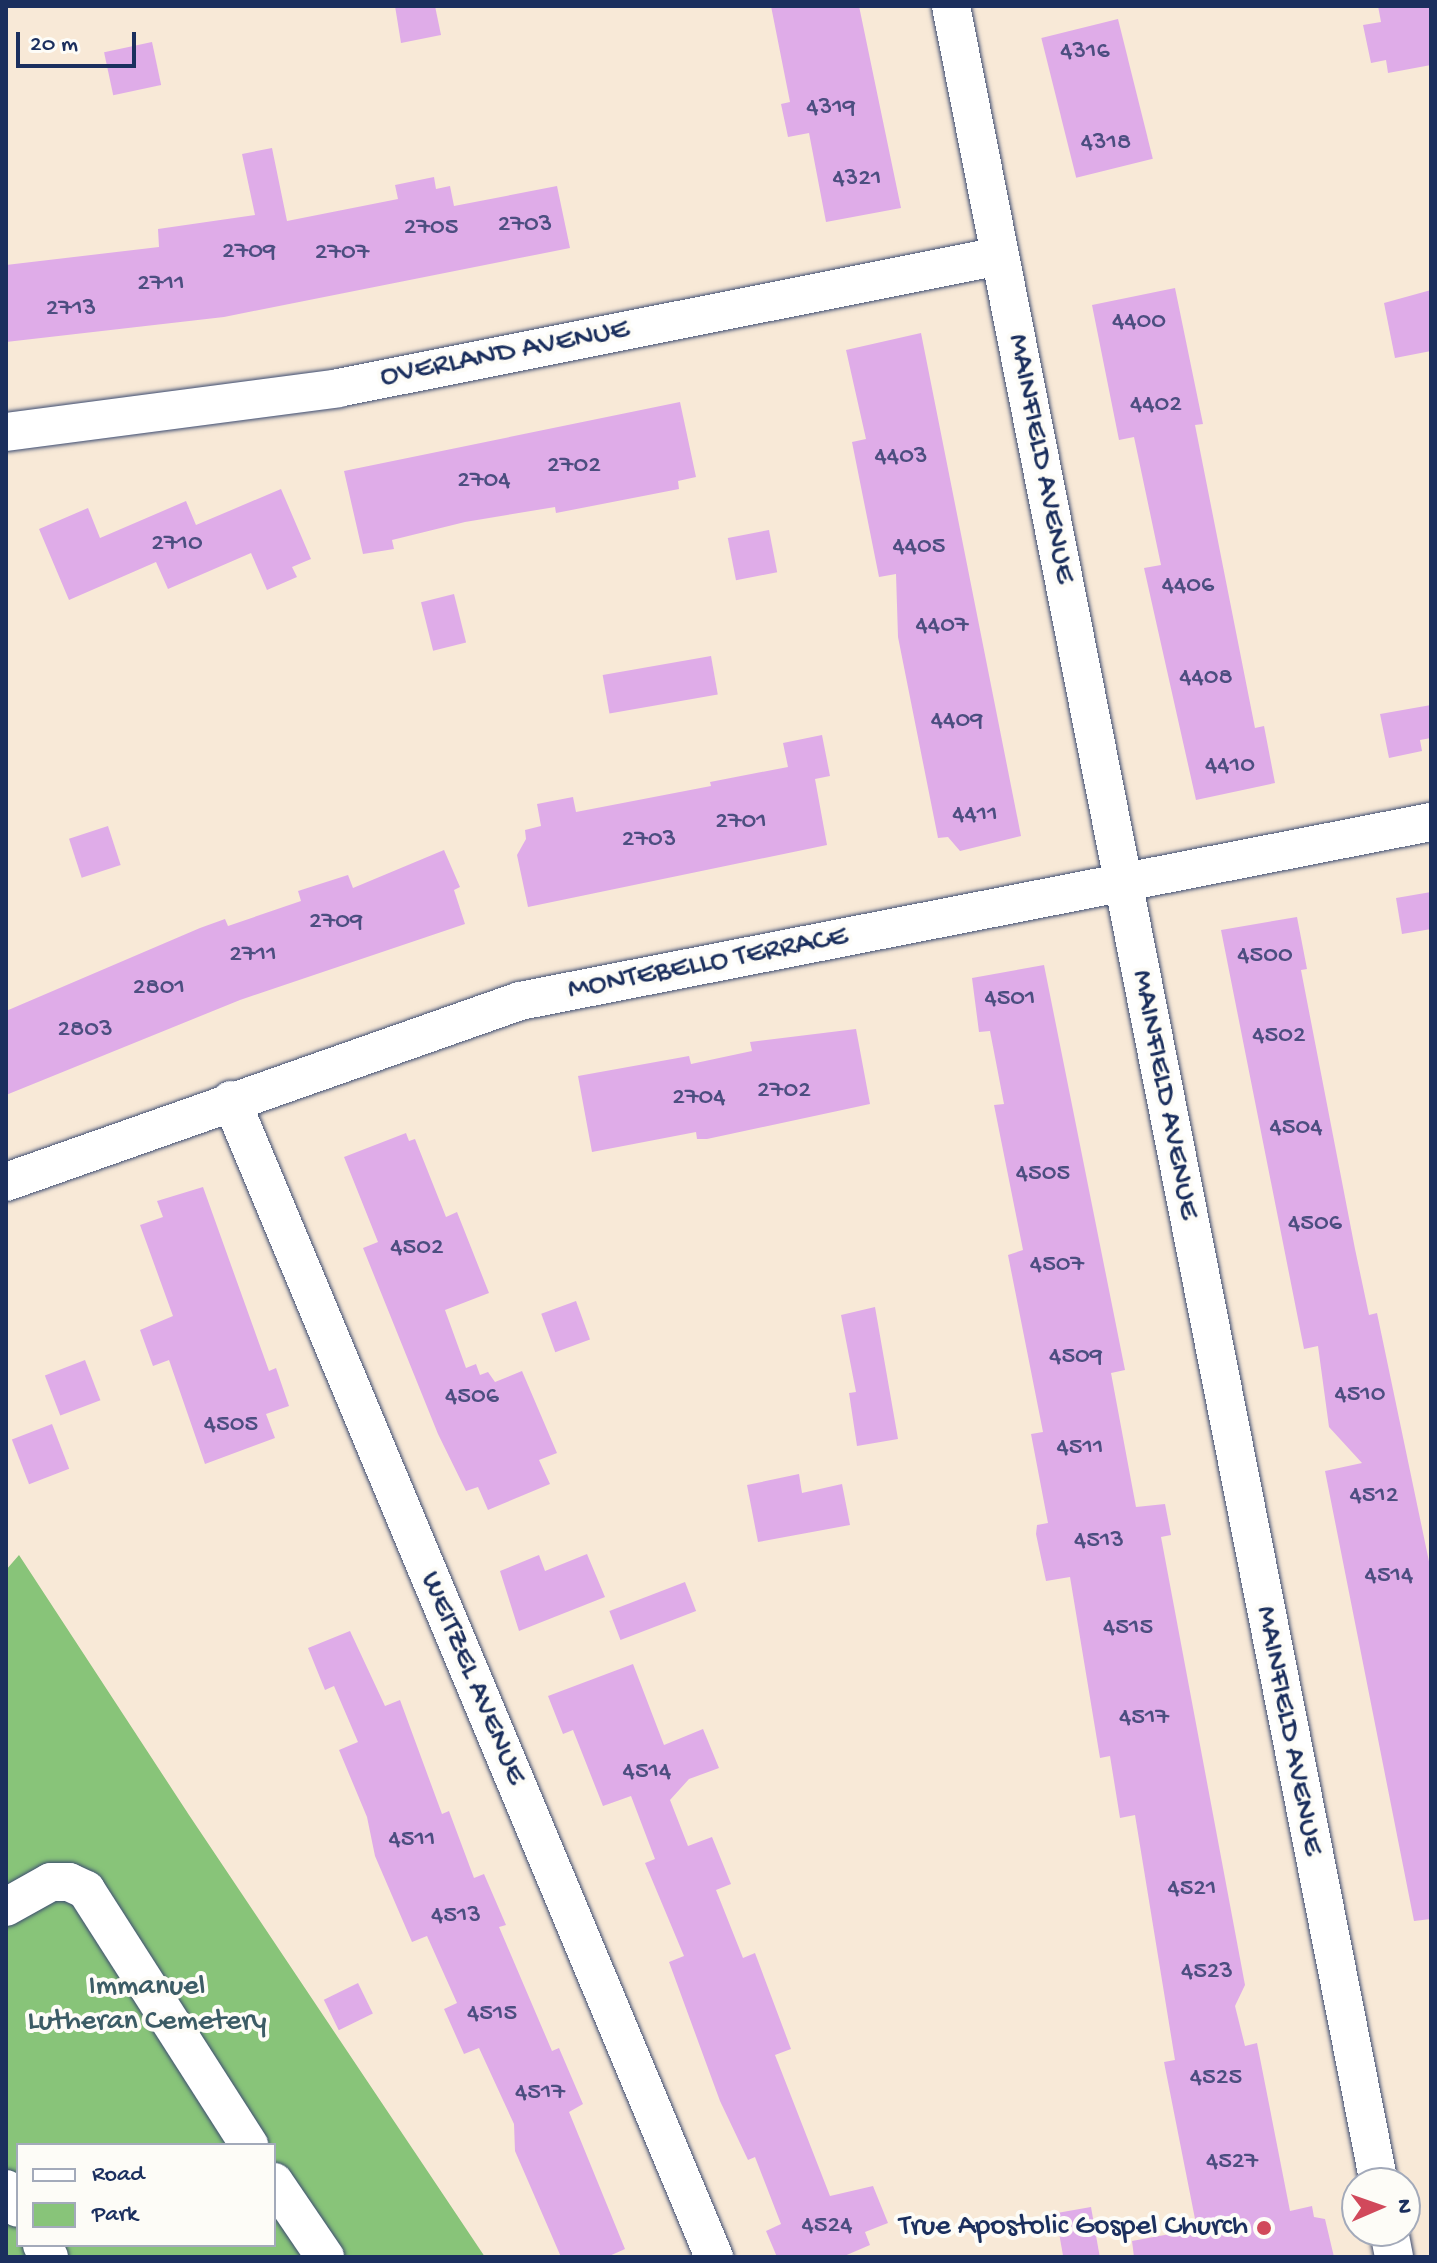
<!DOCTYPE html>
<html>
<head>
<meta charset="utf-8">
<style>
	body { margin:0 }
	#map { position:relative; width:1437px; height:2263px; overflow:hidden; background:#f8e9d7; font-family:"Gochi Hand",sans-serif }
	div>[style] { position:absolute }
	.green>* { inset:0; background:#88c479 }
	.building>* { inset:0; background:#dface8; transform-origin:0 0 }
	.roads { filter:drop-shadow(0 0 2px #3c4b70) drop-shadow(0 0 2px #3c4b70) }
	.minor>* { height:38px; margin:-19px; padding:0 19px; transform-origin:19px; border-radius:19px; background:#fff }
	.dots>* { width:22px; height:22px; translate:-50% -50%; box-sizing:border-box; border:4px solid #fdfcf7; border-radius:50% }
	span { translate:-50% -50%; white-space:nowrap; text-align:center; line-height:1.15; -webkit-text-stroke:8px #fdfcf7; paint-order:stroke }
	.number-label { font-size:26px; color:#4c4e80 }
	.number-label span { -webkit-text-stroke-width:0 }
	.street-label { font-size:30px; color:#1b2f5e }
	.park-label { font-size:30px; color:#3c5c66 }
	.poi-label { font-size:30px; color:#1b2f5e }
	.right { translate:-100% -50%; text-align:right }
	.frame { position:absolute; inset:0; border:8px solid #1b2f5e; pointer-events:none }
	.legend { position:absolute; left:16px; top:2143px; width:260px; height:104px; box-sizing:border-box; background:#fdfcf7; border:2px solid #a3aaba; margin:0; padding:10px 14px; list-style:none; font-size:24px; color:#1b2f5e }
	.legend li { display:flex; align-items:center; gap:16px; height:40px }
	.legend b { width:40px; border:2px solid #a3aaba }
	.north { position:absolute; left:1341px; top:2167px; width:80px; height:80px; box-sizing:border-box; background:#fdfcf7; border:2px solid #a3aaba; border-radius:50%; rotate:88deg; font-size:22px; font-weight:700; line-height:32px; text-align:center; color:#1b2f5e }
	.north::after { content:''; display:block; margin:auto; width:28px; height:36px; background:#d1495b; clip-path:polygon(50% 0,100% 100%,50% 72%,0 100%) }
	.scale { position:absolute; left:16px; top:32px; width:120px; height:36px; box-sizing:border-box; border:4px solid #1b2f5e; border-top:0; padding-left:10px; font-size:24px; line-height:28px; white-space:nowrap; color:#1b2f5e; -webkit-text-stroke:6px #fdfcf7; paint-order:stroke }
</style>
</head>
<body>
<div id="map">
	<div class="green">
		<div style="clip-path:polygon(evenodd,19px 1555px,189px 1815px,485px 2257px,6px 2257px,6px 1570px,19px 1555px,18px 2145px,274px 2145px,274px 2245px,18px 2245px,18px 2145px)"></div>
	</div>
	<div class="building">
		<div style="clip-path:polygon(395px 6px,435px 6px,441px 35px,401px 43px)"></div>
		<div style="clip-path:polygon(771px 6px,859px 6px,901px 208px,826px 222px,809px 133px,788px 137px,781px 104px,790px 102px)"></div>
		<div style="clip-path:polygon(1378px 6px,1431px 6px,1431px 65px,1388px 73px,1386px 60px,1371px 63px,1363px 25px,1381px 22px)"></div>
		<div style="left:1118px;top:19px;width:144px;height:79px;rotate:76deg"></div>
		<div style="left:152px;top:42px;width:44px;height:49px;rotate:78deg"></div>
		<div style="clip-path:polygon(272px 148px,287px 221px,398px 199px,395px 185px,434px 177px,436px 189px,450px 186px,454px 206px,557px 186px,570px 248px,224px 317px,6px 342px,6px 265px,159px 247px,158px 229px,255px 215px,242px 154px)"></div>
		<div style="clip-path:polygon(1175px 288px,1203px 424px,1195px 425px,1255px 728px,1264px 726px,1275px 783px,1196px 800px,1144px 568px,1161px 565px,1134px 437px,1119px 440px,1092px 305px)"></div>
		<div style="clip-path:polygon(1431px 290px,1431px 351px,1395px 358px,1384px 303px)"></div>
		<div style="clip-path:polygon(921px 333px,1021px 836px,960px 851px,948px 837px,938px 838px,898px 637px,896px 574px,879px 577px,852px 442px,866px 439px,846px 350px)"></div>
		<div style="clip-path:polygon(680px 402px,696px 477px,678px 481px,679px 489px,556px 513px,555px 507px,465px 522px,392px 540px,394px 549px,363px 554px,344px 471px)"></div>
		<div style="clip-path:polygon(281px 489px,311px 559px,292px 567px,297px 577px,267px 590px,251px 553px,168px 589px,156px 562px,69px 600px,39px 529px,88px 508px,100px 538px,186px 501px,196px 525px)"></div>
		<div style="left:769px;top:530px;width:43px;height:42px;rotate:79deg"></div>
		<div style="left:454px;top:594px;width:50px;height:34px;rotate:76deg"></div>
		<div style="left:711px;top:656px;width:39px;height:110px;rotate:80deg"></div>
		<div style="clip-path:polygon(1431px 705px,1431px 738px,1420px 740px,1422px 751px,1389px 758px,1380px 714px)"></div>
		<div style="clip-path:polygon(822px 735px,830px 776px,815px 779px,827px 845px,528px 907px,517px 855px,526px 839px,525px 830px,541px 826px,537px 804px,573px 797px,576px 812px,711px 786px,710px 782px,788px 767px,783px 743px)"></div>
		<div style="left:108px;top:826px;width:41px;height:41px;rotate:72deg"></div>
		<div style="clip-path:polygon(444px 850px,460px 887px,454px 890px,465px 924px,240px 1000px,6px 1095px,6px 1011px,200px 928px,225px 919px,228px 926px,301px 901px,298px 891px,348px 875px,353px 888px)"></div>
		<div style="clip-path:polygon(1431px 892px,1431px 929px,1402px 934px,1396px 898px)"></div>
		<div style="clip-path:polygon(1297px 917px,1307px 969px,1301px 970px,1355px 1249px,1369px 1315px,1377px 1313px,1431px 1571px,1431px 1919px,1414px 1921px,1325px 1471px,1362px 1463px,1329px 1427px,1318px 1346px,1304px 1349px,1221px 930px)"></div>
		<div style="clip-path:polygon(1044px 965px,1125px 1370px,1111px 1373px,1136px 1507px,1165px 1504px,1171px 1535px,1161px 1537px,1245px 1985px,1235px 2006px,1245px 2046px,1257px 2043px,1290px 2211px,1312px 2206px,1314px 2217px,1325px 2219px,1334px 2257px,1134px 2257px,1132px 2241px,1197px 2229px,1164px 2062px,1175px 2060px,1135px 1815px,1120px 1818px,1110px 1756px,1100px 1758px,1070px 1577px,1046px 1581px,1036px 1534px,1037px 1525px,1048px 1523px,1031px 1434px,1043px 1432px,1008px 1255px,1023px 1250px,994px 1105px,1004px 1104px,990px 1031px,979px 1032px,972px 978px)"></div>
		<div style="clip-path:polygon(856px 1029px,870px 1104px,707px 1139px,697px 1139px,696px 1132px,592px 1152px,578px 1076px,689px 1056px,691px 1064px,752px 1051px,750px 1042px)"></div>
		<div style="clip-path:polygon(406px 1133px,409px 1141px,415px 1139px,446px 1217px,457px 1212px,489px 1293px,445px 1310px,466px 1368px,476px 1364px,480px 1375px,488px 1372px,495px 1382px,522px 1371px,557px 1453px,539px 1460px,550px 1484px,488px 1510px,478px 1487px,466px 1491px,438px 1434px,363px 1248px,378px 1242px,344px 1157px)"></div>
		<div style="clip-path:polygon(203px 1187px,269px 1371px,276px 1368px,289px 1406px,266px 1414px,275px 1438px,205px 1464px,169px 1360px,153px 1366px,140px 1330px,173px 1316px,140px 1225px,163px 1217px,157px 1201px)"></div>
		<div style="left:576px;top:1301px;width:41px;height:37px;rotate:70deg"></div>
		<div style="clip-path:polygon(875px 1307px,898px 1439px,857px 1446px,849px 1393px,856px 1392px,841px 1315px)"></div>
		<div style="left:85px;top:1360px;width:43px;height:43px;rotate:69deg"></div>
		<div style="left:52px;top:1424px;width:48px;height:43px;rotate:69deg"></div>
		<div style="clip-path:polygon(799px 1474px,802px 1493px,842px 1484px,850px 1525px,758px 1542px,747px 1485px)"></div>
		<div style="clip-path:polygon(587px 1554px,605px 1597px,519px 1631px,500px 1571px,539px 1555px,545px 1571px)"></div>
		<div style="left:685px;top:1582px;width:31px;height:81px;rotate:69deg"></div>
		<div style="clip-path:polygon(350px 1631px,385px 1706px,400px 1700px,442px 1814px,449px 1811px,474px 1878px,484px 1874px,506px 1925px,499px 1927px,552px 2051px,559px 2048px,583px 2104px,569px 2112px,625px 2249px,607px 2257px,561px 2257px,515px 2151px,514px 2124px,479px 2048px,464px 2054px,444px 2009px,457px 2003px,427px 1936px,412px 1942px,375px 1856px,367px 1817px,339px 1750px,358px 1742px,334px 1686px,325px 1690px,308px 1648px)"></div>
		<div style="clip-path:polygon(633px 1664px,664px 1745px,703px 1729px,719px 1768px,689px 1779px,670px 1800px,688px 1846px,712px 1837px,731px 1884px,716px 1890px,743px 1958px,755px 1953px,791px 2049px,775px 2055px,830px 2196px,873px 2186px,888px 2223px,865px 2232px,870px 2245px,842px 2257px,777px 2257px,766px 2231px,781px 2224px,755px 2157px,748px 2160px,720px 2101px,669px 1962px,684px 1956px,645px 1863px,655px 1859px,631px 1796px,603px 1806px,573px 1730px,563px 1734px,548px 1696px)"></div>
		<div style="left:358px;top:1983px;width:34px;height:38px;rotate:64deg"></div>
		<div style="left:1091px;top:2207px;width:51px;height:36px;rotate:80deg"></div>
	</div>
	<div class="roads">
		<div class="minor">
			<div style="left:951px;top:6px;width:2219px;rotate:78.88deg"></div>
			<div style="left:6px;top:432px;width:335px;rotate:-7.5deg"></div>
			<div style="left:338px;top:388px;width:675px;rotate:-11.28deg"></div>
			<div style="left:231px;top:1100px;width:1254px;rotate:67.34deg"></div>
			<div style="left:6px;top:1182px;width:545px;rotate:-19.4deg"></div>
			<div style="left:520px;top:1001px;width:928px;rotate:-11.12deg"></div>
			<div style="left:6px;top:1907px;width:51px;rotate:-29.1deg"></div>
			<div style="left:51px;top:1882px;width:18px"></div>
			<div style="left:69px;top:1882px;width:19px;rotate:25deg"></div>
			<div style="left:86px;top:1890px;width:303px;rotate:57.4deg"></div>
			<div style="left:274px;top:2182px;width:91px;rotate:55.8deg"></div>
			<div style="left:6px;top:2189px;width:22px;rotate:58deg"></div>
			<div style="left:1389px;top:2231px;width:26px;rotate:79deg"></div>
			<div style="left:42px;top:2245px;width:14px;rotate:60deg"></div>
		</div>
	</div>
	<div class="dots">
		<div style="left:1264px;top:2228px;background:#d1495b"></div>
	</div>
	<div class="number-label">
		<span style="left:1085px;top:53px">4316</span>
		<span style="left:831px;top:109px">4319</span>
		<span style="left:1106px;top:144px">4318</span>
		<span style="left:857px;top:180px">4321</span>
		<span style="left:525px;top:226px">2703</span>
		<span style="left:431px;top:229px">2705</span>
		<span style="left:249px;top:253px">2709</span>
		<span style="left:342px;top:254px">2707</span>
		<span style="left:161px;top:285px">2711</span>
		<span style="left:71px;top:310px">2713</span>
		<span style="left:1139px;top:323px">4400</span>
		<span style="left:1156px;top:406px">4402</span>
		<span style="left:901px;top:458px">4403</span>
		<span style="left:574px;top:467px">2702</span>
		<span style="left:484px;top:482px">2704</span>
		<span style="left:177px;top:545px">2710</span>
		<span style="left:919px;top:548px">4405</span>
		<span style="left:1188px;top:587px">4406</span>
		<span style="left:942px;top:627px">4407</span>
		<span style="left:1206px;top:679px">4408</span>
		<span style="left:957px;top:722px">4409</span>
		<span style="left:1230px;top:767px">4410</span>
		<span style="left:975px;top:816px">4411</span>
		<span style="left:741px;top:823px">2701</span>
		<span style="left:649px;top:841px">2703</span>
		<span style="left:336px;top:923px">2709</span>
		<span style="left:253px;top:956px">2711</span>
		<span style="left:1265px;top:957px">4500</span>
		<span style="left:159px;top:989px">2801</span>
		<span style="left:1010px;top:1000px">4501</span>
		<span style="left:85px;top:1031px">2803</span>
		<span style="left:1279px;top:1037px">4502</span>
		<span style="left:784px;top:1092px">2702</span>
		<span style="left:699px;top:1099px">2704</span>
		<span style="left:1296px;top:1129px">4504</span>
		<span style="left:1043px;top:1175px">4505</span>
		<span style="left:1315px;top:1225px">4506</span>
		<span style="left:417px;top:1249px">4502</span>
		<span style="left:1057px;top:1266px">4507</span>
		<span style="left:1076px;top:1358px">4509</span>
		<span style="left:1360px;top:1396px">4510</span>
		<span style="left:472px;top:1398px">4506</span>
		<span style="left:231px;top:1426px">4505</span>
		<span style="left:1080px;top:1449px">4511</span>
		<span style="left:1374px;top:1497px">4512</span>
		<span style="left:1099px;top:1542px">4513</span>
		<span style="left:1389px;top:1577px">4514</span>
		<span style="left:1128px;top:1629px">4515</span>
		<span style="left:1144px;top:1719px">4517</span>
		<span style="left:647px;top:1773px">4514</span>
		<span style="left:412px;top:1841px">4511</span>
		<span style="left:1192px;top:1890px">4521</span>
		<span style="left:456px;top:1917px">4513</span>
		<span style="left:1207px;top:1973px">4523</span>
		<span style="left:492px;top:2015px">4515</span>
		<span style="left:1216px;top:2079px">4525</span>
		<span style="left:540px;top:2094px">4517</span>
		<span style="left:1232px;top:2163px">4527</span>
		<span style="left:827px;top:2227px">4524</span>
	</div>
	<div class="street-label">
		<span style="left:505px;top:355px;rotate:-11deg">OVERLAND AVENUE</span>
		<span style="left:1039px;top:459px;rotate:79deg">MAINFIELD AVENUE</span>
		<span style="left:708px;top:965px;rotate:-11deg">MONTEBELLO TERRACE</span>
		<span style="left:1163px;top:1095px;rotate:79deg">MAINFIELD AVENUE</span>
		<span style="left:471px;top:1679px;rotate:67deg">WEITZEL AVENUE</span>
		<span style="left:1287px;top:1731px;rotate:79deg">MAINFIELD AVENUE</span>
	</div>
	<div class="park-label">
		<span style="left:147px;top:2005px">Immanuel<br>Lutheran Cemetery</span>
	</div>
	<div class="poi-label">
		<span class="right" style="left:1248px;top:2228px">True Apostolic Gospel Church</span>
	</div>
	<div class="frame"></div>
	<ul class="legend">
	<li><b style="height:10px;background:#fff"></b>Road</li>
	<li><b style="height:22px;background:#88c479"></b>Park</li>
	</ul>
	<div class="north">N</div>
	<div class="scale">20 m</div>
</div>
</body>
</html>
